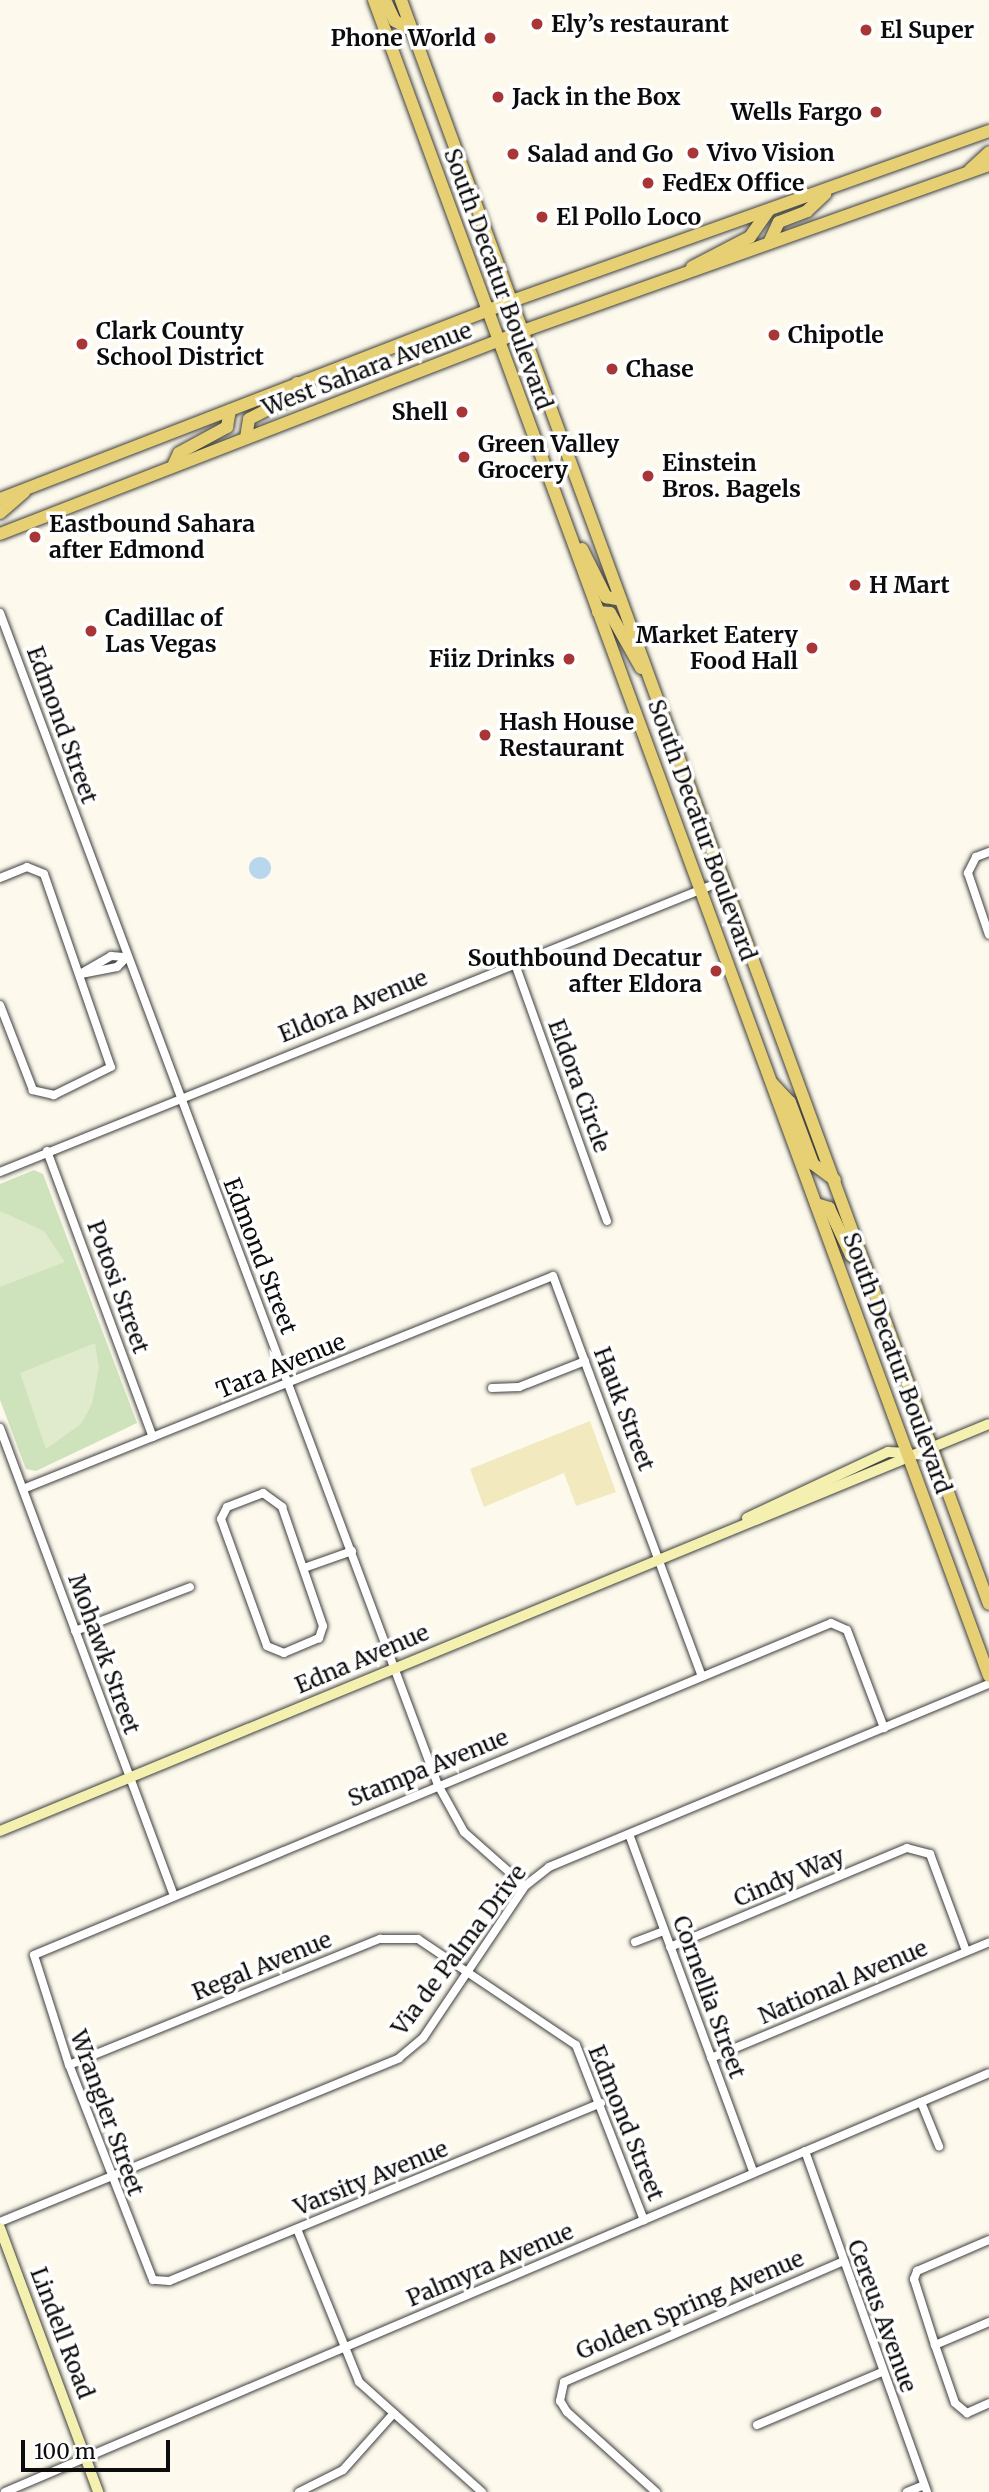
<!DOCTYPE html>
<html>
<head>
<meta charset="utf-8">
<style>
	body { margin:0 }
	#map { position:relative; width:989px; height:2492px; overflow:hidden; background:#fdfaed; font-family:Merriweather,serif }
	div>[style] { position:absolute }
	.green>* { inset:0; background:#cee2bb }
	.sand>* { inset:0; background:#f2e9bf }
	.pitch>* { inset:0; background:#dfebcc }
	.water>* { inset:0; background:#b8d7ee }
	.round { border-radius:50% }
	.roads { filter:drop-shadow(0 0 2px #3f3f3f) drop-shadow(0 0 2px #3f3f3f) }
	.street>* { height:8px; margin:-4px; padding:0 4px; transform-origin:4px; border-radius:4px; background:#fff }
	.secondary>* { height:10px; margin:-5px; padding:0 5px; transform-origin:5px; border-radius:5px; background:#f4f0b0 }
	.primary>* { height:12px; margin:-6px; padding:0 6px; transform-origin:6px; border-radius:6px; background:#e6d073 }
	.dots>* { width:19px; height:19px; translate:-50% -50%; box-sizing:border-box; border:4px solid #fff; border-radius:50% }
	span { translate:-50% -50%; white-space:nowrap; text-align:center; line-height:1.15; -webkit-text-stroke:7px #fff; paint-order:stroke }
	.poi-label { font-size:23px; color:#0c0c0c; font-weight:700 }
	.left { translate:0 -50%; text-align:left }
	.right { translate:-100% -50%; text-align:right }
	.street-label { font-size:23px; color:#0c0c0c }
	.scale { position:absolute; left:21px; top:2440px; width:149px; height:32px; box-sizing:border-box; border:4px solid #0c0c0c; border-top:0; padding-left:9px; font-size:21px; line-height:24px; white-space:nowrap; color:#0c0c0c; -webkit-text-stroke:5px #fff; paint-order:stroke }
</style>
</head>
<body>
<div id="map">
	<div class="green">
		<div style="clip-path:polygon(34px 1170px,43px 1174px,137px 1423px,36px 1471px,26px 1469px,0 1400px,0 1184px)"></div>
	</div>
	<div class="sand">
		<div style="clip-path:polygon(590px 1421px,616px 1492px,576px 1506px,564px 1473px,484px 1507px,470px 1469px)"></div>
	</div>
	<div class="pitch">
		<div style="clip-path:polygon(0 1211px,44px 1231px,65px 1262px,0 1287px)"></div>
		<div style="clip-path:polygon(95px 1343px,99px 1368px,92px 1404px,81px 1424px,46px 1449px,20px 1373px)"></div>
	</div>
	<div class="water">
		<div class="round" style="left:249px;top:857px;width:22px;height:22px"></div>
	</div>
	<div class="roads">
		<div class="street">
			<div style="left:0;top:613px;width:1251px;rotate:69.51deg"></div>
			<div style="left:438px;top:1785px;width:54px;rotate:61deg"></div>
			<div style="left:464px;top:1832px;width:81px;rotate:41.5deg"></div>
			<div style="left:989px;top:852px;width:14px;rotate:159deg"></div>
			<div style="left:976px;top:857px;width:18px;rotate:117deg"></div>
			<div style="left:968px;top:873px;width:65px;rotate:71.3deg"></div>
			<div style="left:0;top:878px;width:29px;rotate:-22deg"></div>
			<div style="left:27px;top:867px;width:18px;rotate:22deg"></div>
			<div style="left:44px;top:874px;width:204px;rotate:70.9deg"></div>
			<div style="left:111px;top:1067px;width:64px;rotate:153.8deg"></div>
			<div style="left:54px;top:1095px;width:22px;rotate:-167deg"></div>
			<div style="left:33px;top:1090px;width:91px;rotate:-111.2deg"></div>
			<div style="left:111px;top:956px;width:16px;rotate:4deg"></div>
			<div style="left:127px;top:957px;width:14px;rotate:135deg"></div>
			<div style="left:117px;top:967px;width:38px;rotate:169deg"></div>
			<div style="left:80px;top:974px;width:36px;rotate:-30deg"></div>
			<div style="left:515px;top:964px;width:273px;rotate:70.3deg"></div>
			<div style="left:47px;top:1151px;width:305px;rotate:69.7deg"></div>
			<div style="left:0;top:1172px;width:778px;rotate:-21.95deg"></div>
			<div style="left:492px;top:1388px;width:27px;rotate:-2deg"></div>
			<div style="left:519px;top:1387px;width:71px;rotate:-21.5deg"></div>
			<div style="left:0;top:1428px;width:496px;rotate:69.6deg"></div>
			<div style="left:23px;top:1489px;width:571px;rotate:-21.89deg"></div>
			<div style="left:553px;top:1276px;width:426px;rotate:69.6deg"></div>
			<div style="left:263px;top:1493px;width:24px;rotate:36deg"></div>
			<div style="left:282px;top:1507px;width:126px;rotate:71deg"></div>
			<div style="left:323px;top:1626px;width:13px;rotate:108deg"></div>
			<div style="left:319px;top:1638px;width:38px;rotate:157deg"></div>
			<div style="left:284px;top:1653px;width:18px;rotate:-158deg"></div>
			<div style="left:267px;top:1646px;width:135px;rotate:-109.9deg"></div>
			<div style="left:221px;top:1519px;width:13px;rotate:-63deg"></div>
			<div style="left:227px;top:1507px;width:39px;rotate:-21deg"></div>
			<div style="left:304px;top:1568px;width:51px;rotate:-19.5deg"></div>
			<div style="left:75px;top:1631px;width:123px;rotate:-20.9deg"></div>
			<div style="left:629px;top:1834px;width:361px;rotate:69.8deg"></div>
			<div style="left:635px;top:1942px;width:31px;rotate:-21deg"></div>
			<div style="left:670px;top:1947px;width:257px;rotate:-22.7deg"></div>
			<div style="left:907px;top:1848px;width:24px;rotate:15deg"></div>
			<div style="left:930px;top:1854px;width:103px;rotate:69.6deg"></div>
			<div style="left:711px;top:2058px;width:301px;rotate:-22.6deg"></div>
			<div style="left:69px;top:2065px;width:336px;rotate:-22.1deg"></div>
			<div style="left:380px;top:1939px;width:38px"></div>
			<div style="left:418px;top:1939px;width:190px;rotate:33.9deg"></div>
			<div style="left:576px;top:2045px;width:188px;rotate:68.8deg"></div>
			<div style="left:921px;top:2102px;width:48px;rotate:67.8deg"></div>
			<div style="left:601px;top:2103px;width:467px;rotate:157.6deg"></div>
			<div style="left:169px;top:2281px;width:16px;rotate:-176deg"></div>
			<div style="left:153px;top:2280px;width:231px;rotate:-111.3deg"></div>
			<div style="left:69px;top:2065px;width:115px;rotate:-107.7deg"></div>
			<div style="left:34px;top:1955px;width:863px;rotate:-22.61deg"></div>
			<div style="left:831px;top:1623px;width:17px;rotate:24deg"></div>
			<div style="left:847px;top:1630px;width:105px;rotate:69.3deg"></div>
			<div style="left:805px;top:2151px;width:362px;rotate:70.3deg"></div>
			<div style="left:0;top:2222px;width:431px;rotate:-22.3deg"></div>
			<div style="left:399px;top:2058px;width:31px;rotate:-40deg"></div>
			<div style="left:423px;top:2038px;width:183px;rotate:-56.1deg"></div>
			<div style="left:525px;top:1886px;width:31px;rotate:-38deg"></div>
			<div style="left:549px;top:1867px;width:477px;rotate:-22.6deg"></div>
			<div style="left:297px;top:2229px;width:165px;rotate:67.9deg"></div>
			<div style="left:359px;top:2382px;width:165px;rotate:41.8deg"></div>
			<div style="left:989px;top:2322px;width:59px;rotate:156.9deg"></div>
			<div style="left:935px;top:2345px;width:61px;rotate:71deg"></div>
			<div style="left:955px;top:2403px;width:16px;rotate:40deg"></div>
			<div style="left:967px;top:2413px;width:24px;rotate:-24deg"></div>
			<div style="left:935px;top:2345px;width:69px;rotate:-107.7deg"></div>
			<div style="left:914px;top:2279px;width:9px;rotate:-69deg"></div>
			<div style="left:917px;top:2271px;width:78px;rotate:-23.3deg"></div>
			<div style="left:757px;top:2425px;width:136px;rotate:-23deg"></div>
			<div style="left:5px;top:2492px;width:1069px;rotate:-23.06deg"></div>
			<div style="left:299px;top:2492px;width:49px;rotate:-26.6deg"></div>
			<div style="left:343px;top:2470px;width:76px;rotate:-48.2deg"></div>
			<div style="left:656px;top:2492px;width:120px;rotate:-138deg"></div>
			<div style="left:567px;top:2412px;width:13px;rotate:-122deg"></div>
			<div style="left:560px;top:2401px;width:19px;rotate:-78deg"></div>
			<div style="left:564px;top:2382px;width:302px;rotate:-23.4deg"></div>
			<div style="left:907px;top:2492px;width:18px;rotate:-22deg"></div>
		</div>
		<div class="secondary">
			<div style="left:747px;top:1518px;width:156px;rotate:-25.1deg"></div>
			<div style="left:888px;top:1452px;width:21px;rotate:3deg"></div>
			<div style="left:0;top:1831px;width:1069px;rotate:-22.37deg"></div>
			<div style="left:0;top:2228px;width:282px;rotate:69.6deg"></div>
		</div>
		<div class="primary">
			<div style="left:374px;top:0;width:1785px;rotate:69.85deg"></div>
			<div style="left:385px;top:0;width:23px;rotate:65deg"></div>
			<div style="left:395px;top:21px;width:19px;rotate:28deg"></div>
			<div style="left:401px;top:0;width:1708px;rotate:69.87deg"></div>
			<div style="left:970px;top:170px;width:26px;rotate:-43deg"></div>
			<div style="left:769px;top:243px;width:23px;rotate:-65deg"></div>
			<div style="left:779px;top:222px;width:30px;rotate:-21deg"></div>
			<div style="left:807px;top:211px;width:25px;rotate:-43deg"></div>
			<div style="left:692px;top:267px;width:65px;rotate:-27.3deg"></div>
			<div style="left:750px;top:237px;width:32px;rotate:-55deg"></div>
			<div style="left:246px;top:438px;width:19px;rotate:-81deg"></div>
			<div style="left:249px;top:419px;width:48px;rotate:-27.1deg"></div>
			<div style="left:292px;top:397px;width:15px;rotate:-70deg"></div>
			<div style="left:173px;top:466px;width:14px;rotate:-65deg"></div>
			<div style="left:179px;top:453px;width:55px;rotate:-28.4deg"></div>
			<div style="left:227px;top:427px;width:17px;rotate:-80deg"></div>
			<div style="left:0;top:499px;width:549px;rotate:-21.14deg"></div>
			<div style="left:512px;top:301px;width:506px;rotate:-19.62deg"></div>
			<div style="left:0;top:513px;width:32px;rotate:-41deg"></div>
			<div style="left:0;top:534px;width:561px;rotate:-21.21deg"></div>
			<div style="left:523px;top:331px;width:495px;rotate:-19.6deg"></div>
			<div style="left:582px;top:549px;width:54px;rotate:63.4deg"></div>
			<div style="left:606px;top:597px;width:15px;rotate:11deg"></div>
			<div style="left:598px;top:612px;width:12px;rotate:5deg"></div>
			<div style="left:610px;top:613px;width:63px;rotate:60.6deg"></div>
			<div style="left:772px;top:1083px;width:26px;rotate:47deg"></div>
			<div style="left:790px;top:1102px;width:66px;rotate:69.6deg"></div>
			<div style="left:813px;top:1164px;width:27px;rotate:36deg"></div>
			<div style="left:816px;top:1204px;width:14px;rotate:17deg"></div>
			<div style="left:829px;top:1208px;width:52px;rotate:64.9deg"></div>
			<div style="left:851px;top:1255px;width:19px;rotate:39deg"></div>
		</div>
	</div>
	<div class="dots">
		<div style="left:537px;top:24px;background:#a93637"></div>
		<div style="left:866px;top:30px;background:#a93637"></div>
		<div style="left:490px;top:38px;background:#a93637"></div>
		<div style="left:498px;top:97px;background:#a93637"></div>
		<div style="left:876px;top:112px;background:#a93637"></div>
		<div style="left:693px;top:153px;background:#a93637"></div>
		<div style="left:513px;top:154px;background:#a93637"></div>
		<div style="left:648px;top:183px;background:#a93637"></div>
		<div style="left:542px;top:217px;background:#a93637"></div>
		<div style="left:774px;top:335px;background:#a93637"></div>
		<div style="left:82px;top:344px;background:#a93637"></div>
		<div style="left:612px;top:369px;background:#a93637"></div>
		<div style="left:462px;top:412px;background:#a93637"></div>
		<div style="left:464px;top:457px;background:#a93637"></div>
		<div style="left:648px;top:476px;background:#a93637"></div>
		<div style="left:35px;top:537px;background:#a93637"></div>
		<div style="left:855px;top:585px;background:#a93637"></div>
		<div style="left:91px;top:631px;background:#a93637"></div>
		<div style="left:812px;top:648px;background:#a93637"></div>
		<div style="left:569px;top:659px;background:#a93637"></div>
		<div style="left:485px;top:735px;background:#a93637"></div>
		<div style="left:716px;top:971px;background:#a93637"></div>
	</div>
	<div class="poi-label">
		<span class="left" style="left:551px;top:24px">Ely’s restaurant</span>
		<span class="left" style="left:880px;top:30px">El Super</span>
		<span class="right" style="left:476px;top:38px">Phone World</span>
		<span class="left" style="left:512px;top:97px">Jack in the Box</span>
		<span class="right" style="left:862px;top:112px">Wells Fargo</span>
		<span class="left" style="left:707px;top:153px">Vivo Vision</span>
		<span class="left" style="left:527px;top:154px">Salad and Go</span>
		<span class="left" style="left:662px;top:183px">FedEx Office</span>
		<span class="left" style="left:556px;top:217px">El Pollo Loco</span>
		<span class="left" style="left:96px;top:344px">Clark County<br>School District</span>
		<span class="left" style="left:788px;top:335px">Chipotle</span>
		<span class="left" style="left:626px;top:369px">Chase</span>
		<span class="right" style="left:448px;top:412px">Shell</span>
		<span class="left" style="left:478px;top:457px">Green Valley<br>Grocery</span>
		<span class="left" style="left:662px;top:476px">Einstein<br>Bros. Bagels</span>
		<span class="left" style="left:49px;top:537px">Eastbound Sahara<br>after Edmond</span>
		<span class="left" style="left:869px;top:585px">H Mart</span>
		<span class="left" style="left:105px;top:631px">Cadillac of<br>Las Vegas</span>
		<span class="right" style="left:798px;top:648px">Market Eatery<br>Food Hall</span>
		<span class="right" style="left:555px;top:659px">Fiiz Drinks</span>
		<span class="left" style="left:499px;top:735px">Hash House<br>Restaurant</span>
		<span class="right" style="left:702px;top:971px">Southbound Decatur<br>after Eldora</span>
	</div>
	<div class="street-label">
		<span style="left:498px;top:279px;rotate:70deg">South Decatur Boulevard</span>
		<span style="left:367px;top:369px;rotate:-21deg">West Sahara Avenue</span>
		<span style="left:62px;top:725px;rotate:70deg">Edmond Street</span>
		<span style="left:702px;top:830px;rotate:70deg">South Decatur Boulevard</span>
		<span style="left:353px;top:1006px;rotate:-22deg">Eldora Avenue</span>
		<span style="left:579px;top:1086px;rotate:70deg">Eldora Circle</span>
		<span style="left:260px;top:1256px;rotate:69deg">Edmond Street</span>
		<span style="left:118px;top:1287px;rotate:70deg">Potosi Street</span>
		<span style="left:897px;top:1363px;rotate:70deg">South Decatur Boulevard</span>
		<span style="left:281px;top:1366px;rotate:-22deg">Tara Avenue</span>
		<span style="left:624px;top:1409px;rotate:69deg">Hauk Street</span>
		<span style="left:104px;top:1654px;rotate:70deg">Mohawk Street</span>
		<span style="left:362px;top:1659px;rotate:-23deg">Edna Avenue</span>
		<span style="left:428px;top:1768px;rotate:-22deg">Stampa Avenue</span>
		<span style="left:789px;top:1877px;rotate:-23deg">Cindy Way</span>
		<span style="left:459px;top:1950px;rotate:-53deg">Via de Palma Drive</span>
		<span style="left:262px;top:1966px;rotate:-22deg">Regal Avenue</span>
		<span style="left:843px;top:1982px;rotate:-23deg">National Avenue</span>
		<span style="left:709px;top:1997px;rotate:70deg">Cornellia Street</span>
		<span style="left:107px;top:2113px;rotate:70deg">Wrangler Street</span>
		<span style="left:626px;top:2123px;rotate:68deg">Edmond Street</span>
		<span style="left:371px;top:2178px;rotate:-22deg">Varsity Avenue</span>
		<span style="left:490px;top:2265px;rotate:-23deg">Palmyra Avenue</span>
		<span style="left:690px;top:2305px;rotate:-23deg">Golden Spring Avenue</span>
		<span style="left:882px;top:2316px;rotate:70deg">Cereus Avenue</span>
		<span style="left:62px;top:2333px;rotate:69deg">Lindell Road</span>
	</div>
	<div class="scale">100 m</div>
</div>
</body>
</html>
